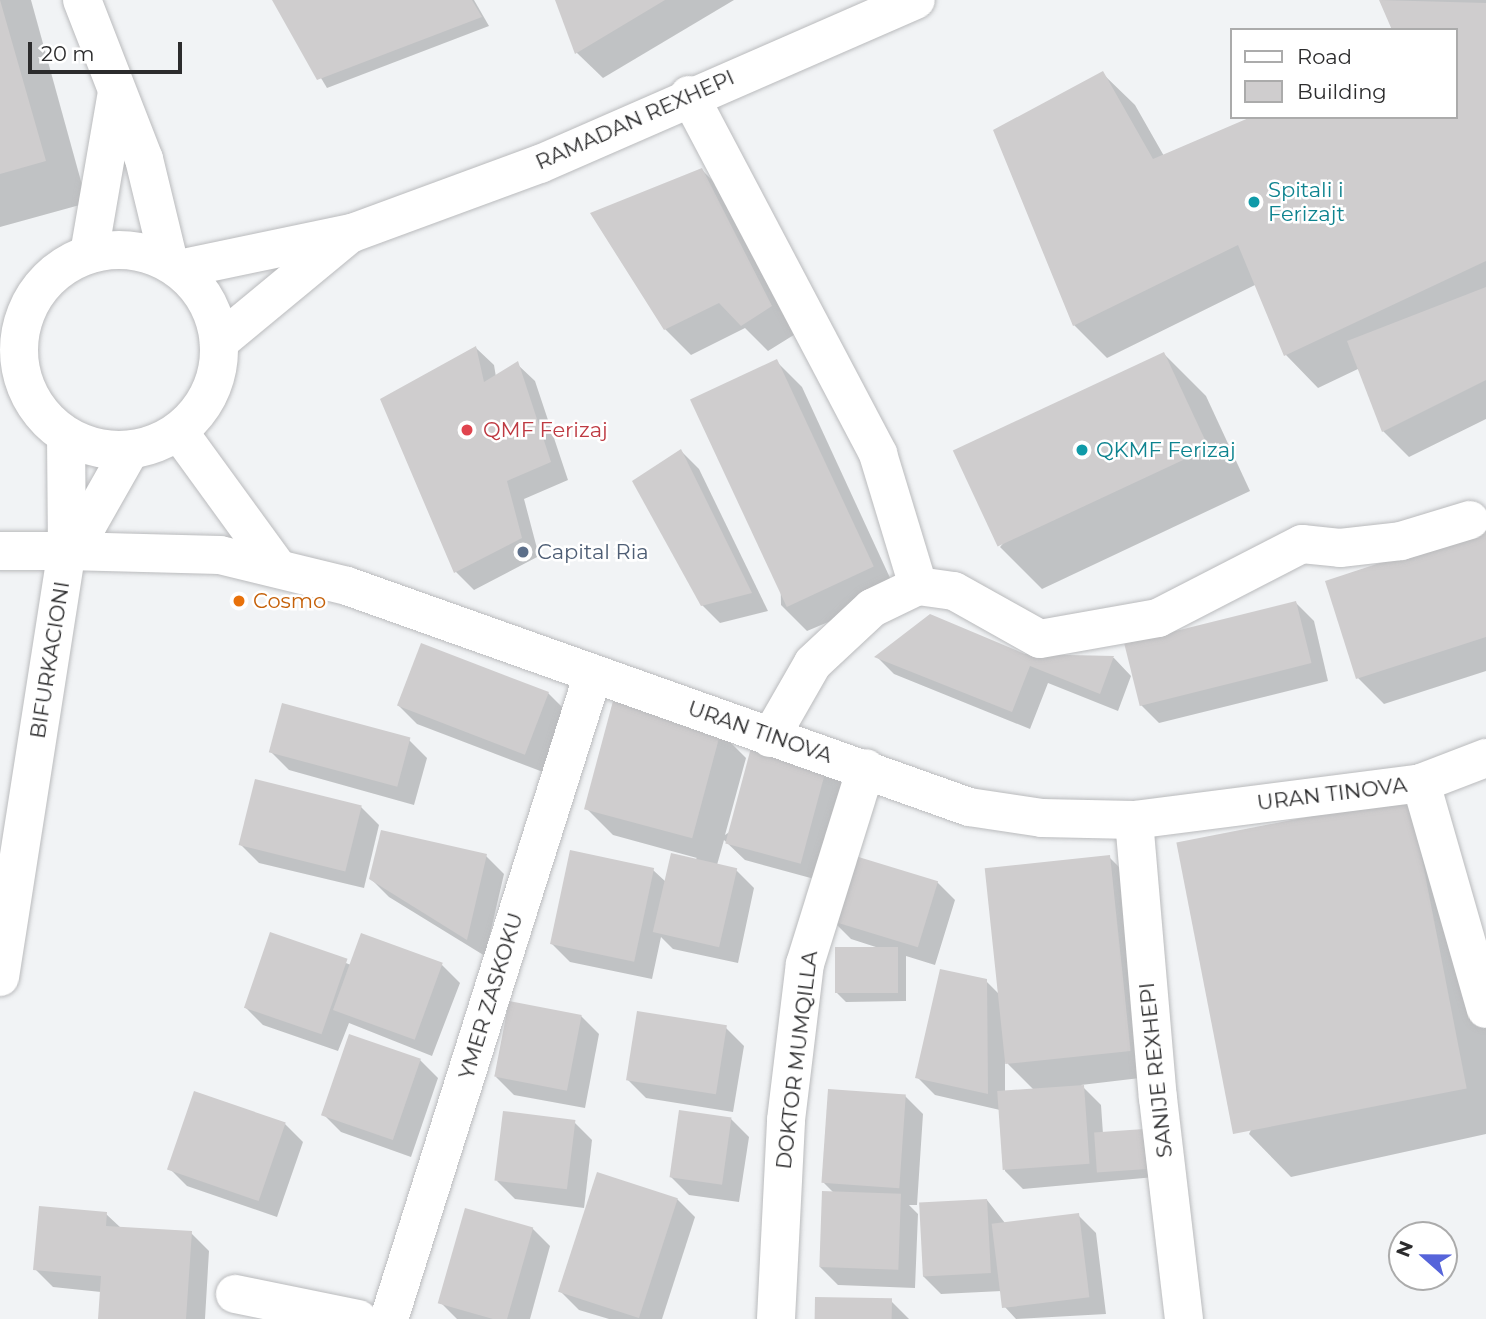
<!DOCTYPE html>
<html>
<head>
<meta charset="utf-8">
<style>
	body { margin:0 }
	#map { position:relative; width:1486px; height:1319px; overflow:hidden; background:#f1f3f5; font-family:Montserrat,sans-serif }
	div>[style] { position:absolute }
	.shadow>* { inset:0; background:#0003 }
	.building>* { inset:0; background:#cfcdce; transform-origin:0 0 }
	.roads { filter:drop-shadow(0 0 2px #babbbd) drop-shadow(0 0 2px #babbbd) }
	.street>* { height:38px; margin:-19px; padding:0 19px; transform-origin:19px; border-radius:19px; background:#fff }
	.secondary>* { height:38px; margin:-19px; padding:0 19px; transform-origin:19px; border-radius:19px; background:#fff }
	.secondary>.ring { margin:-19px; padding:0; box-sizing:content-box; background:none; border:38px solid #fff; border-radius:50% }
	.dots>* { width:19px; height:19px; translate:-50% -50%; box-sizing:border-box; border:4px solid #fff; border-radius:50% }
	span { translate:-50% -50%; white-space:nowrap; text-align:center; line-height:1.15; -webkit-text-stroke:5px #fff; paint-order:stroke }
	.street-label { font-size:21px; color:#2c2c2d }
	.culture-label { font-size:21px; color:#0d838f }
	.left { translate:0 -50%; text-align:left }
	.health-label { font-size:21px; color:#be3a42 }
	.service-label { font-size:21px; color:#4e5e75 }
	.food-label { font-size:21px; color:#c56008 }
	.legend { position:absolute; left:1230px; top:28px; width:228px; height:91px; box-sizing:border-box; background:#fff; border:2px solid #ababab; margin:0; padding:9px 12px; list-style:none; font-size:21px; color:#2c2c2d }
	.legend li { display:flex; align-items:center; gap:14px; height:35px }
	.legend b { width:35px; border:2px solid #ababab }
	.north { position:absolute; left:1388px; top:1221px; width:70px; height:70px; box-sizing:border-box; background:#fff; border:2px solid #ababab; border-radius:50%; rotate:291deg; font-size:19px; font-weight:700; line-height:28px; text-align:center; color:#2c2c2d }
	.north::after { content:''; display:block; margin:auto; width:24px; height:32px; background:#5664da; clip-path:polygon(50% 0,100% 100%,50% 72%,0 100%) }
	.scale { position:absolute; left:28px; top:42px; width:154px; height:32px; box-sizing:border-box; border:4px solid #2c2c2d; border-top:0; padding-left:9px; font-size:21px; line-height:24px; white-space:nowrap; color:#2c2c2d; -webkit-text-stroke:5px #fff; paint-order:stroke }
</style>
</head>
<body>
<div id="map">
	<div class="shadow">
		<div style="clip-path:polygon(0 0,31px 0,87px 203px,0 227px)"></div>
		<div style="clip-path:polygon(274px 0,474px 0,489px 26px,327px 88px)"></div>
		<div style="clip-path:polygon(557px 0,734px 0,603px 78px,577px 53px)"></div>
		<div style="clip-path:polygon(1381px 0,1486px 0,1486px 419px,1409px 457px,1383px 431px,1360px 368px,1318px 388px,1286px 355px,1257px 284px,1107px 358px,1074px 325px,995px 131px,1102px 73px,1135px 105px,1164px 156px,1456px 117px,1456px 30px,1394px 30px)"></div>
		<div style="clip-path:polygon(702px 170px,728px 196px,797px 333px,768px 351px,745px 328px,691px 355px,665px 329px)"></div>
		<div style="clip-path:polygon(476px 348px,494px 365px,496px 377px,517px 364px,535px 381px,568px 480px,524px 499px,539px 556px,474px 590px,456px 572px,382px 400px)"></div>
		<div style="clip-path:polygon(1164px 354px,1206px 396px,1250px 491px,1042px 589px,1000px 547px)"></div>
		<div style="clip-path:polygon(776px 361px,802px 387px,897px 593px,807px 631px,781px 605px)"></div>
		<div style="clip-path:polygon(681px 451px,699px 469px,768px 611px,720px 623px,702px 605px)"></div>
		<div style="clip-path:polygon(1486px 530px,1486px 671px,1384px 704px,1358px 678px)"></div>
		<div style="clip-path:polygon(1296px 603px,1314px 621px,1328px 681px,1159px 723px,1141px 705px)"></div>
		<div style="clip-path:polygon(877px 657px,1114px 658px,1131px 676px,1118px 711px,1048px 683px,1030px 729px,894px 674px)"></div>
		<div style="clip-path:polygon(548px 693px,566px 711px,543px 772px,417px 724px,399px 706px)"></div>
		<div style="clip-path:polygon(720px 732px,746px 758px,725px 835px,826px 766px,844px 784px,818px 880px,745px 860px,724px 840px,717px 865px,736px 870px,754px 888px,738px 963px,673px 949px,661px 937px,652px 979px,570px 962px,552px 944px,653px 870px,666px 882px,697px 858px,613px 835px,587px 809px)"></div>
		<div style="clip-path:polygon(409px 740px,427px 758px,414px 805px,289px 770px,271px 752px)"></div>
		<div style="clip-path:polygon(1409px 799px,1486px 1015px,1486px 1134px,1291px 1177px,1249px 1134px)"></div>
		<div style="clip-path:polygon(361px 807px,379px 825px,364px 888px,259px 863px,241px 845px)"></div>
		<div style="clip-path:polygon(486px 856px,504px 874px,485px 956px,389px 897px,371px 879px)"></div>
		<div style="clip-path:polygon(evenodd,1109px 857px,1135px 883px,1157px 1076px,1081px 1085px,1101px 1105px,1103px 1134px,1143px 1131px,1155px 1177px,1023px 1189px,1005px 1171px,1000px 1110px,935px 1095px,917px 1077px,986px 981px,1001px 996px,1109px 857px,1005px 1054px,1008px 1064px,1035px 1091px,1005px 1093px,1005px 1054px)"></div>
		<div style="clip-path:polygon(937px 882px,955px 900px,935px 965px,906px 956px,906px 1001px,846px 1002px,837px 993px,882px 949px,851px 939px,833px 921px)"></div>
		<div style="clip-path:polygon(271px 934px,351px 965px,442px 965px,460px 983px,432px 1056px,349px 1023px,338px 1051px,263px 1025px,245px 1007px)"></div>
		<div style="clip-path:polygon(581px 1016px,599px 1034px,585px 1108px,514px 1095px,496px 1077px)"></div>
		<div style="clip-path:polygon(726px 1028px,744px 1046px,733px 1112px,646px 1098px,628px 1080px)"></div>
		<div style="clip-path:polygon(420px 1060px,438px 1078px,411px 1157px,341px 1132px,323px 1114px)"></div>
		<div style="clip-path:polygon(905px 1096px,923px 1114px,917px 1205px,909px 1205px,918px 1214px,915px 1288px,838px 1285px,820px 1267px,834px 1193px,823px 1182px)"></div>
		<div style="clip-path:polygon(731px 1119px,749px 1137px,739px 1202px,689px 1195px,671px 1177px)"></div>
		<div style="clip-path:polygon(574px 1122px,592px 1140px,584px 1208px,515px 1199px,497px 1181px)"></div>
		<div style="clip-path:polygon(285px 1124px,303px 1142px,277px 1217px,187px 1186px,169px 1168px)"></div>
		<div style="clip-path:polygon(677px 1199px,695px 1217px,662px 1319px,609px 1319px,579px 1310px,561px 1292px)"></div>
		<div style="clip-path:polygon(987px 1200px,1005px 1223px,1078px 1215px,1096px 1233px,1106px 1314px,1016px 1319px,1004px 1306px,1002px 1291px,941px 1294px,923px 1276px)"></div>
		<div style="clip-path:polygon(106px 1214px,121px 1228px,191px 1233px,209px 1251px,205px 1319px,100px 1319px,101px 1292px,53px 1287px,35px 1269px)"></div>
		<div style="clip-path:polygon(532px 1228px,550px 1246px,530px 1319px,457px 1319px,440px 1302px)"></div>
		<div style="clip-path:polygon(891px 1301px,909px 1319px,816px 1319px)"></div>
	</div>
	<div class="building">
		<div style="clip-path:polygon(0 0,46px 161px,0 174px)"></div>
		<div style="clip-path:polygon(272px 0,472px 0,482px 17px,317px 80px)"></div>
		<div style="clip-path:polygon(555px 0,665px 0,575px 54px)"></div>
		<div style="clip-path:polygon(1379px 0,1486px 3px,1486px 261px,1284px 356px,1238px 245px,1073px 326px,993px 130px,1103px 71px,1153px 159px,1251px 117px,1456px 117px,1456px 30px,1392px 30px)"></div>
		<div style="clip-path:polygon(702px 168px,772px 306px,741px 326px,719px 303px,664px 330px,590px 213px)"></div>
		<div style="clip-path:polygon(1486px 287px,1486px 380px,1382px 432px,1347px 341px)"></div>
		<div style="clip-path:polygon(476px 346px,484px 382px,518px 361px,551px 462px,507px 481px,522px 538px,454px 573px,380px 399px)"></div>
		<div style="left:1164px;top:352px;width:106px;height:233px;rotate:65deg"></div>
		<div style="left:777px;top:359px;width:229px;height:96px;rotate:65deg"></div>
		<div style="clip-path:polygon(681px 449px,752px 593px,701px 606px,632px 481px)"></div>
		<div style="clip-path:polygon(1486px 528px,1486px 637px,1356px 679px,1325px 581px)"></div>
		<div style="left:1296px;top:601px;width:64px;height:177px;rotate:76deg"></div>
		<div style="clip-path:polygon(930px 614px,1025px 654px,1114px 656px,1100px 694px,1030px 666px,1012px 712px,874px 657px)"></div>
		<div style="left:421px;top:643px;width:137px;height:67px;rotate:21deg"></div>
		<div style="left:613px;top:701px;width:112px;height:112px;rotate:15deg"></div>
		<div style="left:282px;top:703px;width:133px;height:51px;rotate:15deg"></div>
		<div style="left:752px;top:744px;width:78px;height:103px;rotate:15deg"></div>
		<div style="left:255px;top:779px;width:110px;height:68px;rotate:14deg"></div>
		<div style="left:1410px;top:797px;width:297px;height:238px;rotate:79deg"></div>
		<div style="clip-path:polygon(381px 830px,487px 854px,467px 940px,369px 879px)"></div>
		<div style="left:570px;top:850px;width:86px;height:96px;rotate:12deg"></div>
		<div style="left:671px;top:853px;width:68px;height:81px;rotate:13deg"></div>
		<div style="left:852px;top:855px;width:90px;height:69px;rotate:17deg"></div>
		<div style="left:1110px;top:855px;width:197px;height:126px;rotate:84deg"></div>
		<div style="left:270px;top:932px;width:82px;height:80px;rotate:19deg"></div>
		<div style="left:361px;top:933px;width:87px;height:82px;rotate:20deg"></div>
		<div style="left:898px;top:947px;width:46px;height:63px;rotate:90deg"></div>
		<div style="clip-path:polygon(940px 969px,987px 979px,988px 1094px,915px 1078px)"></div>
		<div style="left:509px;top:1001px;width:74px;height:77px;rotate:11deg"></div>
		<div style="left:637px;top:1011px;width:91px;height:70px;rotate:9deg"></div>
		<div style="left:349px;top:1034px;width:76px;height:86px;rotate:19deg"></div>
		<div style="left:1084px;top:1085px;width:79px;height:87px;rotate:86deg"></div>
		<div style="left:828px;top:1089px;width:78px;height:94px;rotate:4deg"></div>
		<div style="left:194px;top:1091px;width:97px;height:83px;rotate:19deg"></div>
		<div style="left:679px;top:1110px;width:53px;height:68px;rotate:8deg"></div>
		<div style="left:503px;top:1111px;width:73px;height:70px;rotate:7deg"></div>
		<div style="left:1144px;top:1129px;width:40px;height:50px;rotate:86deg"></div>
		<div style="left:597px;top:1172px;width:85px;height:126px;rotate:18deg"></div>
		<div style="left:822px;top:1191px;width:79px;height:76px;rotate:2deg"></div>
		<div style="left:987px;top:1199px;width:74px;height:68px;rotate:87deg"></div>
		<div style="clip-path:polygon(39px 1206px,107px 1212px,106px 1226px,192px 1231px,186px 1319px,98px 1319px,101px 1276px,33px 1270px)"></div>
		<div style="left:465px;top:1208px;width:71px;height:99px;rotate:16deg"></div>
		<div style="left:1079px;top:1213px;width:85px;height:88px;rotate:83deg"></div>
		<div style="left:815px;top:1297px;width:77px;height:22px;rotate:1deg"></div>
	</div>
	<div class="roads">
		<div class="street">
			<div style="left:689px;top:95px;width:406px;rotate:62.2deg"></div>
			<div style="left:878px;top:454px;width:138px;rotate:73.1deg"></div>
			<div style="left:179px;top:432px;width:167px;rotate:54deg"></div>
			<div style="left:66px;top:436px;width:115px;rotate:89.5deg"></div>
			<div style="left:0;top:551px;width:67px"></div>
			<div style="left:67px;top:551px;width:32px;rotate:-51deg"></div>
			<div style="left:87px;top:526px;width:87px;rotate:-60.5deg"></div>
			<div style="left:770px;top:738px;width:86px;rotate:-60.2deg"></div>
			<div style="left:813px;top:663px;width:81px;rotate:-43deg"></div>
			<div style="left:872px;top:608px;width:51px;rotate:-25.6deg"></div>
			<div style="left:918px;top:586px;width:36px;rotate:8deg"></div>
			<div style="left:954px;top:591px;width:98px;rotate:29.2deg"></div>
			<div style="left:1040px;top:639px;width:120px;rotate:-10.1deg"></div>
			<div style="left:1158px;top:618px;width:162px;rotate:-27.2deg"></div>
			<div style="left:1302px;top:544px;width:38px;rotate:6deg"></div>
			<div style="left:1340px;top:548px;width:61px;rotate:-6.5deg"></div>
			<div style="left:1401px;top:541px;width:72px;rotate:-16.9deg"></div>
			<div style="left:1421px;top:783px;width:235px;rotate:74deg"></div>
			<div style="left:1134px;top:820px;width:279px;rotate:85.1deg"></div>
			<div style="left:1158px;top:1098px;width:223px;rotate:83.3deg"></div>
			<div style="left:0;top:977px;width:431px;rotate:-81.1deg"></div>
			<div style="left:67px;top:551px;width:153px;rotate:1.5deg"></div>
			<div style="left:220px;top:555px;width:131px;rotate:13.7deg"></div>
			<div style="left:347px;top:586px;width:660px;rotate:19.56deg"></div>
			<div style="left:969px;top:807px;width:74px;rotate:8.6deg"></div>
			<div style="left:1042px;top:818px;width:92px;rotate:1.2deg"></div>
			<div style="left:1134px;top:820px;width:289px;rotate:-7.3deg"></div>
			<div style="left:1421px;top:783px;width:70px;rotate:-21deg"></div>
			<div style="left:235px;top:1294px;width:126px;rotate:11.5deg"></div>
			<div style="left:389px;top:1319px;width:676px;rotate:-72.45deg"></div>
			<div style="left:776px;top:1319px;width:199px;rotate:-87.1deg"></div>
			<div style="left:786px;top:1120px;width:157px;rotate:-83.1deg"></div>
			<div style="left:805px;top:964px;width:205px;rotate:-72.7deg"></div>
		</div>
		<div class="secondary">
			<div style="left:82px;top:0;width:171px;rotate:68.7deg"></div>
			<div style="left:144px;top:159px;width:106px;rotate:76.4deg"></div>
			<div class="ring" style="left:19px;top:250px;width:162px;height:162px"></div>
			<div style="left:89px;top:254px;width:159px;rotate:-80.2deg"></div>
			<div style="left:179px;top:269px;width:177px;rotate:-11.8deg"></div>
			<div style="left:352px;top:233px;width:200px;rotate:-20.2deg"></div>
			<div style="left:540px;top:164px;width:410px;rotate:-23.6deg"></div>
			<div style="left:219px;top:342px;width:166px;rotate:-39.6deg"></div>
		</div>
	</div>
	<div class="dots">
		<div style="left:1254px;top:202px;background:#0f9aa8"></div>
		<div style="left:467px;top:430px;background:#e0444e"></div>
		<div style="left:1082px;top:450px;background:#0f9aa8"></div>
		<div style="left:523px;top:552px;background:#5c6f8a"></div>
		<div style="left:239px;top:601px;background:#e8710a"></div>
	</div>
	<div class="street-label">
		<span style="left:635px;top:120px;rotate:-24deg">RAMADAN REXHEPI</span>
		<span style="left:50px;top:660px;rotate:-81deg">BIFURKACIONI</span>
		<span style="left:760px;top:732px;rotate:19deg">URAN TINOVA</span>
		<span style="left:1332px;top:794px;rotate:-7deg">URAN TINOVA</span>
		<span style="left:491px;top:996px;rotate:-73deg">YMER ZASKOKU</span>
		<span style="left:797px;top:1060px;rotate:-83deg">DOKTOR MUMQILLA</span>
		<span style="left:1156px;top:1070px;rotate:-96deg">SANIJE REXHEPI</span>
	</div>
	<div class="culture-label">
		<span class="left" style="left:1268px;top:202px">Spitali i<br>Ferizajt</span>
		<span class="left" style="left:1096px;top:450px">QKMF Ferizaj</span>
	</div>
	<div class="health-label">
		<span class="left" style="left:483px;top:430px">QMF Ferizaj</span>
	</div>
	<div class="service-label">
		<span class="left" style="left:537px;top:552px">Capital Ria</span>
	</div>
	<div class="food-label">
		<span class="left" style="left:253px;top:601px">Cosmo</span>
	</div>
	<ul class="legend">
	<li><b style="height:9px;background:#fff"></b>Road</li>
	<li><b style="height:19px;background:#cfcdce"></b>Building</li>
	</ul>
	<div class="north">N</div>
	<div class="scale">20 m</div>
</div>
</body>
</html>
